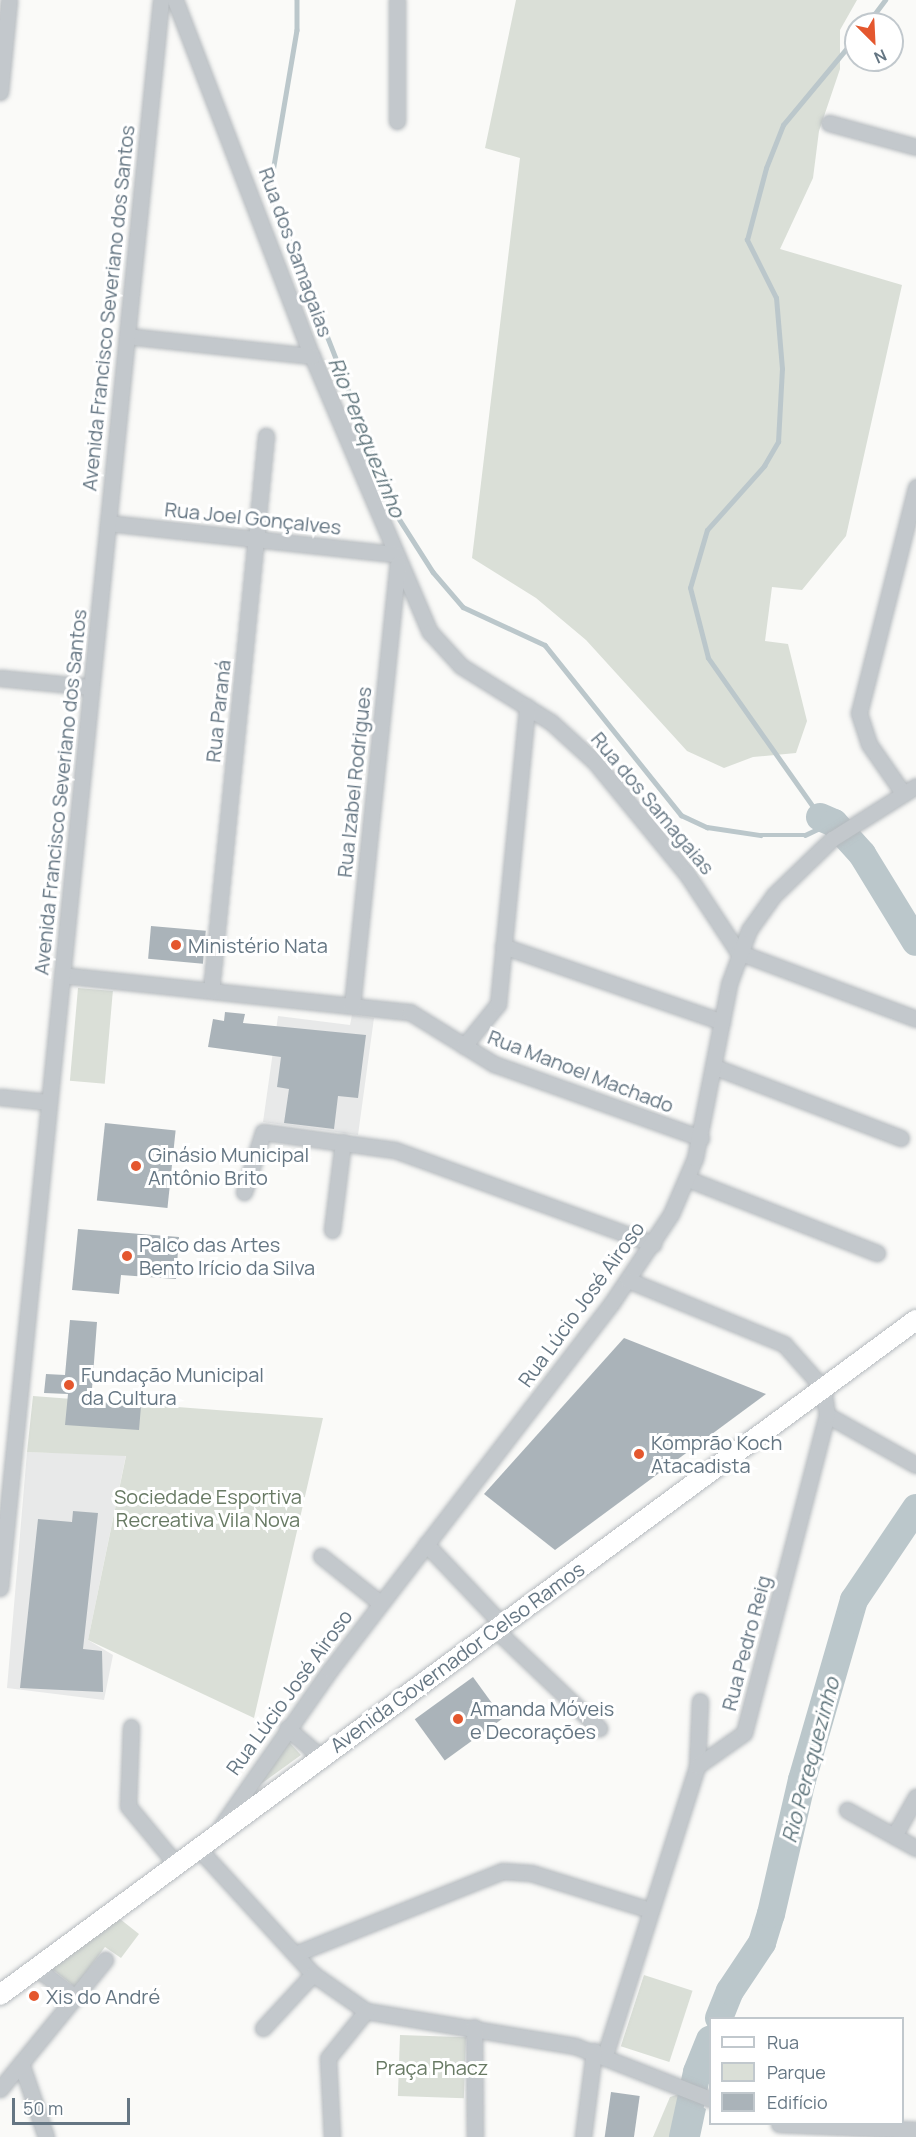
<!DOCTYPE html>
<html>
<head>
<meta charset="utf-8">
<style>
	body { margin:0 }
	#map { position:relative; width:916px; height:2137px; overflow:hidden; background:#fafaf8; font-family:Manrope,sans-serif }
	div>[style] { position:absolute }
	.built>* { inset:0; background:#e8e9e9 }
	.green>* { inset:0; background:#dadfd7; transform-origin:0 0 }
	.water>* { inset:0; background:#bbc7cb }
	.stream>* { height:4.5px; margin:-2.25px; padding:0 2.25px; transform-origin:2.25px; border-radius:2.25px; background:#bbc7cb }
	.river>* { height:28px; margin:-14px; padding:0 14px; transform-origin:14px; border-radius:14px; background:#bbc7cb }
	.building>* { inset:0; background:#aab3b9; transform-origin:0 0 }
	.roads { filter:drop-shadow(0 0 2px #b5babe) drop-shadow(0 0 2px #b5babe) }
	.minor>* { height:15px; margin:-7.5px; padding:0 7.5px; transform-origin:7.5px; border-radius:7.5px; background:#c3c8cc }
	.major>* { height:20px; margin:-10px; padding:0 10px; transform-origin:10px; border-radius:10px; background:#fff }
	.dots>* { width:16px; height:16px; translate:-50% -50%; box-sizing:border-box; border:3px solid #fff; border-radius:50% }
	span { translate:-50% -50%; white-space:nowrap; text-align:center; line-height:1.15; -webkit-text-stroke:6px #fff; paint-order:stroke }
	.street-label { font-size:20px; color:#657683 }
	.poi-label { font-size:20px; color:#657683 }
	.left { translate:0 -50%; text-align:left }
	.park-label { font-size:20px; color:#687a64 }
	.water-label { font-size:21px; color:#60757c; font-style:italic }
	.legend { position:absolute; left:709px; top:2017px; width:195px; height:108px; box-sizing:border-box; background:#fff; border:2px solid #c1c8cd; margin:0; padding:8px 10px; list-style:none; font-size:18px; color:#657683 }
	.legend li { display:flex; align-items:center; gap:12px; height:30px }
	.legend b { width:30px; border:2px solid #c1c8cd }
	.north { position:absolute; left:844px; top:12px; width:60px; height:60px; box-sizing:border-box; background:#fff; border:2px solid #c1c8cd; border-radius:50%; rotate:156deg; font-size:16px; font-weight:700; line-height:24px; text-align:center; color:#657683 }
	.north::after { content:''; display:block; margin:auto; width:21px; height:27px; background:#e4572e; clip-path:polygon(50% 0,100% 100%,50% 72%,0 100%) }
	.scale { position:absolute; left:12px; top:2098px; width:118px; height:27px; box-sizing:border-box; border:3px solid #657683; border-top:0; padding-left:8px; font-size:18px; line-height:21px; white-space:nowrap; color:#657683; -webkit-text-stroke:4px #fff; paint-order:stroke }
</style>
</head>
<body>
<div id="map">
	<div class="built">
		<div style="clip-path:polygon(352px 1015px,374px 1018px,358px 1135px,263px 1122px,278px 1016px,350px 1025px)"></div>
		<div style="clip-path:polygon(27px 1452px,126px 1455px,88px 1640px,113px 1655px,104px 1700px,7px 1688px)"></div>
	</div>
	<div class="green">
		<div style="clip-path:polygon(516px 0,857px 0,840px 30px,840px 69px,819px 131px,813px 178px,780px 249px,902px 285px,846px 536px,802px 590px,772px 587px,765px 641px,788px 644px,807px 721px,796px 753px,753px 757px,724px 768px,687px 751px,586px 640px,536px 598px,472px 558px,520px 158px,485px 148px)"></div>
		<div style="left:78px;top:988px;width:35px;height:93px;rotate:5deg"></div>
		<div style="clip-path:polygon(33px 1396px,323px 1418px,254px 1718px,88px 1640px,126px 1456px,27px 1452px)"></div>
		<div style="clip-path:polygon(288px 1741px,301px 1755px,254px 1789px)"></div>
		<div style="clip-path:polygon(120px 1919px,139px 1934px,121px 1958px,105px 1947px,75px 1987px,52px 1969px)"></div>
		<div style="left:644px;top:1975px;width:51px;height:75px;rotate:18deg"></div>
		<div style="left:400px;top:2035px;width:66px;height:61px;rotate:2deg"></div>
		<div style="clip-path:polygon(679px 2094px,683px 2105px,675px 2137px,653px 2137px,670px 2097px)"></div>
	</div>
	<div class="water">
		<div style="clip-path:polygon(679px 2094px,706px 2109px,700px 2137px,675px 2137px,683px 2105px)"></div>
	</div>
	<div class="stream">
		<div style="left:297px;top:0;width:30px;rotate:90deg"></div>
		<div style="left:297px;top:30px;width:162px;rotate:99.6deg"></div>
		<div style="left:270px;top:190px;width:351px;rotate:68.6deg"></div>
		<div style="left:398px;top:517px;width:65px;rotate:57.5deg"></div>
		<div style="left:433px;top:572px;width:46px;rotate:49.4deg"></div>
		<div style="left:463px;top:607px;width:90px;rotate:24.9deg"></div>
		<div style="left:545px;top:645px;width:218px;rotate:51.3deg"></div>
		<div style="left:681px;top:815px;width:29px;rotate:25deg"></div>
		<div style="left:707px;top:827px;width:54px;rotate:8.6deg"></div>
		<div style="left:760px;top:835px;width:45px"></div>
		<div style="left:805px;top:835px;width:14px;rotate:-25deg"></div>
		<div style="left:818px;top:829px;width:12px;rotate:-81deg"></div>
		<div style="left:820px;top:817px;width:194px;rotate:-125.2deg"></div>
		<div style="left:708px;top:658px;width:72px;rotate:-104.4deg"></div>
		<div style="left:690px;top:588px;width:60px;rotate:-73.7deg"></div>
		<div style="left:707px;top:530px;width:86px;rotate:-48.3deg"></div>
		<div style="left:764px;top:466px;width:28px;rotate:-60deg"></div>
		<div style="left:778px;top:442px;width:73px;rotate:-86.9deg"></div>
		<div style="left:782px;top:369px;width:71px;rotate:-94.8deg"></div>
		<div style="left:776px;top:298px;width:65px;rotate:-116.6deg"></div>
		<div style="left:747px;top:240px;width:74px;rotate:-75.2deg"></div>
		<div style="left:766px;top:168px;width:46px;rotate:-68.4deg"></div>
		<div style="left:783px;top:125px;width:114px;rotate:-50.3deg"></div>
		<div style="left:867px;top:24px;width:30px;rotate:-53deg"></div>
	</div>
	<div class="river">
		<div style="left:820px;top:817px;width:15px;rotate:23deg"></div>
		<div style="left:834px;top:823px;width:42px;rotate:47.9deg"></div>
		<div style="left:862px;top:854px;width:103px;rotate:58.5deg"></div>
		<div style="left:719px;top:2018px;width:29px;rotate:-68deg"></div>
		<div style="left:730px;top:1991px;width:58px;rotate:-56.3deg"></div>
		<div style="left:762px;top:1943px;width:30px;rotate:-73deg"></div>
		<div style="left:771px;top:1914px;width:138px;rotate:-77deg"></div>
		<div style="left:802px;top:1780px;width:187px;rotate:-73.9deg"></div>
		<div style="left:854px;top:1600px;width:111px;rotate:-56deg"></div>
		<div style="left:683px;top:2137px;width:66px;rotate:-77.8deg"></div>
		<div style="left:697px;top:2072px;width:35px;rotate:-68deg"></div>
	</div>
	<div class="building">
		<div style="left:151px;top:926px;width:55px;height:33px;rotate:5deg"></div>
		<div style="clip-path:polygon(225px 1012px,245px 1014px,243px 1023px,366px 1035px,358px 1098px,338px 1096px,334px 1129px,284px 1123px,289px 1089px,277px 1087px,281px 1057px,208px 1047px,213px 1019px,224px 1021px)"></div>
		<div style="left:105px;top:1123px;width:71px;height:78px;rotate:6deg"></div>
		<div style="clip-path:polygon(78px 1229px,179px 1237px,176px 1279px,121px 1275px,119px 1294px,72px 1290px)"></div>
		<div style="clip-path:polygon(70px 1320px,97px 1322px,91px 1402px,141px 1406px,139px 1430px,65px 1425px,68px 1394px,44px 1393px,46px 1374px,65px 1375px)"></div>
		<div style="clip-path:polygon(624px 1338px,766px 1394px,555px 1550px,484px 1494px)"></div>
		<div style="clip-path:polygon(73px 1511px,98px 1513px,83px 1649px,102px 1651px,103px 1692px,20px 1688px,38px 1519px,72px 1522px)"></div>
		<div style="left:473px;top:1677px;width:51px;height:72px;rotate:54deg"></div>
		<div style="left:611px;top:2092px;width:29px;height:46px;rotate:8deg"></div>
	</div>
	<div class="roads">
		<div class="minor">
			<div style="left:175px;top:0;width:381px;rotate:69deg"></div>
			<div style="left:312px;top:356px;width:300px;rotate:66.9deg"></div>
			<div style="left:430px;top:632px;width:46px;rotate:47.6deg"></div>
			<div style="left:461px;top:666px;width:106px;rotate:31.9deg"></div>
			<div style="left:551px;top:722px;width:59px;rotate:42.3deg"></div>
			<div style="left:595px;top:762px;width:144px;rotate:50.7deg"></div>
			<div style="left:686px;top:873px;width:95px;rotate:56.6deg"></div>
			<div style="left:738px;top:952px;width:190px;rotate:20.6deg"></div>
			<div style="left:0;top:92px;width:92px;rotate:-84.4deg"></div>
			<div style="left:397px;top:121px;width:121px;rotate:-90deg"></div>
			<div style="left:829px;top:123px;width:90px;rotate:15.4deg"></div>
			<div style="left:127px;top:336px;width:186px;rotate:6.2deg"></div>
			<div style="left:108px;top:523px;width:289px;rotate:6.2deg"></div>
			<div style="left:0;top:678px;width:91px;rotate:5.6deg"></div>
			<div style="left:903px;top:793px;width:60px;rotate:-124.8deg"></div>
			<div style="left:869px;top:744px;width:33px;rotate:-108deg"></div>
			<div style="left:859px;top:713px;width:233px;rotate:-75.8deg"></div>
			<div style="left:503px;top:946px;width:232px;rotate:19.1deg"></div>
			<div style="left:62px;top:975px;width:350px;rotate:6.1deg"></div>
			<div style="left:410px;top:1012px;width:99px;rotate:31.8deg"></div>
			<div style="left:494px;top:1064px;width:220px;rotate:19.7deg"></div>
			<div style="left:211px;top:990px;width:557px;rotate:-84.33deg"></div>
			<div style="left:352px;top:1006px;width:444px;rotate:-84.1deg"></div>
			<div style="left:464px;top:1046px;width:54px;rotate:-51deg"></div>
			<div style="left:498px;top:1004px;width:299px;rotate:-84.4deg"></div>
			<div style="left:715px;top:1067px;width:199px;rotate:20.9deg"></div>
			<div style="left:0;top:1097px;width:49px;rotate:5.8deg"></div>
			<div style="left:688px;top:1179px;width:203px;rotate:21.4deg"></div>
			<div style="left:244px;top:1192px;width:63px;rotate:-72.4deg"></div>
			<div style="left:263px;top:1132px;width:133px;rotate:7.8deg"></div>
			<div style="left:395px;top:1150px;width:275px;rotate:20deg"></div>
			<div style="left:332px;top:1230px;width:89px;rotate:-82.9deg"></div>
			<div style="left:827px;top:1415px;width:102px;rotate:29.3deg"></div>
			<div style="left:426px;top:1544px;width:110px;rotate:46.5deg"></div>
			<div style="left:321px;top:1556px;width:75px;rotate:38.5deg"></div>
			<div style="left:0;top:1588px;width:1596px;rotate:-84.21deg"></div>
			<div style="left:495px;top:1629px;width:144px;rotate:43.6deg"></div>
			<div style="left:131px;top:1727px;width:79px;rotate:92.2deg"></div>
			<div style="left:128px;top:1806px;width:75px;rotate:50.4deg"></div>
			<div style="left:287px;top:1728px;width:45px;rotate:40.5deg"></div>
			<div style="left:697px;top:1766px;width:65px;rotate:-87.4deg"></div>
			<div style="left:847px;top:1810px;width:79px;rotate:28.8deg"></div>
			<div style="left:217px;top:1832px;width:198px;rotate:-55.1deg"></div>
			<div style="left:330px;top:1670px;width:461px;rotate:-52.5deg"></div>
			<div style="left:611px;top:1304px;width:108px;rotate:-56.3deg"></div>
			<div style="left:671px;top:1214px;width:61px;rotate:-66.8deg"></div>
			<div style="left:695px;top:1158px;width:177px;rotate:-78.9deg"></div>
			<div style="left:729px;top:984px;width:58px;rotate:-69.7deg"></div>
			<div style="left:749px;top:930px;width:43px;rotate:-54.5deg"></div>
			<div style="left:774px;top:895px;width:81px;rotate:-44deg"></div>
			<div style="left:832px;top:839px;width:99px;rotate:-32.2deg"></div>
			<div style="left:894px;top:1836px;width:45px;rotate:-60.6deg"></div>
			<div style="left:198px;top:1848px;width:171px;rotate:47.6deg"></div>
			<div style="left:313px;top:1974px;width:65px;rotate:34.9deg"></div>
			<div style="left:366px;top:2011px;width:212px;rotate:9.5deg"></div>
			<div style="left:575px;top:2046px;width:145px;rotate:21.4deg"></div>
			<div style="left:295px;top:1954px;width:223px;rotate:-21.8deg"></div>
			<div style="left:502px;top:1871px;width:29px;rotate:4deg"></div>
			<div style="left:531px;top:1873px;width:125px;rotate:17.3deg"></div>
			<div style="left:75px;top:1997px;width:48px;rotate:-51deg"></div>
			<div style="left:474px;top:2027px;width:110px;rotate:89.5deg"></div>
			<div style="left:263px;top:2028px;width:74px;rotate:-47.2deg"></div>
			<div style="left:605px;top:2055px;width:303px;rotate:-72.3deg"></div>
			<div style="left:697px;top:1766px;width:57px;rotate:-35.1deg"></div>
			<div style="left:744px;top:1733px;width:329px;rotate:-75.4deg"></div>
			<div style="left:827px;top:1415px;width:27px;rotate:-98deg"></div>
			<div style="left:823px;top:1388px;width:59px;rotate:-131.6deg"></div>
			<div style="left:784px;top:1344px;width:169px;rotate:-157.7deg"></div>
			<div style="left:21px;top:2063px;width:78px;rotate:71.3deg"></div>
			<div style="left:0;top:2089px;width:119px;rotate:-50.8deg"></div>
			<div style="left:75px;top:1997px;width:49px;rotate:-143.4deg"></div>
			<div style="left:779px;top:2124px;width:137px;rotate:2.5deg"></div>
			<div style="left:332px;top:2137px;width:79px;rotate:-92.9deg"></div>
			<div style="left:328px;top:2058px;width:60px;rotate:-51deg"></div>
			<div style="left:583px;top:2137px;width:87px;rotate:-82.7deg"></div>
		</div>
		<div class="major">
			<div style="left:0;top:1995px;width:1138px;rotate:-36.39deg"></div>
		</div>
	</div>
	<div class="dots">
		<div style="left:176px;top:945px;background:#e4572e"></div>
		<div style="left:136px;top:1166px;background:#e4572e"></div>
		<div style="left:127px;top:1256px;background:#e4572e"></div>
		<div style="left:69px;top:1385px;background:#e4572e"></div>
		<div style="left:639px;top:1454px;background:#e4572e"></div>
		<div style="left:458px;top:1719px;background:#e4572e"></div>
		<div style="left:34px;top:1996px;background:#e4572e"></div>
	</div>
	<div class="street-label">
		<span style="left:296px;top:252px;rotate:70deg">Rua dos Samagaias</span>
		<span style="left:108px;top:308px;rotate:-84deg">Avenida Francisco Severiano dos Santos</span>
		<span style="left:253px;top:518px;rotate:6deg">Rua Joel Gonçalves</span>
		<span style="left:218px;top:711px;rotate:-84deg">Rua Paraná</span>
		<span style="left:354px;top:782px;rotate:-84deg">Rua Izabel Rodrigues</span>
		<span style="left:60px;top:792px;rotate:-84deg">Avenida Francisco Severiano dos Santos</span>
		<span style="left:653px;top:803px;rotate:50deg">Rua dos Samagaias</span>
		<span style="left:581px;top:1071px;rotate:21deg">Rua Manoel Machado</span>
		<span style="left:581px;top:1304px;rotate:-54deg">Rua Lúcio José Airoso</span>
		<span style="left:746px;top:1643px;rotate:-75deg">Rua Pedro Reig</span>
		<span style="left:457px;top:1657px;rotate:-36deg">Avenida Governador Celso Ramos</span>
		<span style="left:289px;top:1692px;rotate:-54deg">Rua Lúcio José Airoso</span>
	</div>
	<div class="poi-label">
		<span class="left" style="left:188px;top:945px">Ministério Nata</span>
		<span class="left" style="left:148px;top:1166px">Ginásio Municipal<br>Antônio Brito</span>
		<span class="left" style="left:139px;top:1256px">Palco das Artes<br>Bento Irício da Silva</span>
		<span class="left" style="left:81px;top:1386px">Fundação Municipal<br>da Cultura</span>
		<span class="left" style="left:651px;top:1454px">Komprão Koch<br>Atacadista</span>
		<span class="left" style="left:470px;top:1720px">Amanda Móveis<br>e Decorações</span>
		<span class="left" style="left:46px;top:1996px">Xis do André</span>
	</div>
	<div class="park-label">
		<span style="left:208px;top:1508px">Sociedade Esportiva<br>Recreativa Vila Nova</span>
		<span style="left:432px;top:2067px">Praça Phacz</span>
	</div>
	<div class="water-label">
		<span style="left:367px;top:437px;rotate:68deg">Rio Perequezinho</span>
		<span style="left:810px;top:1760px;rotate:-75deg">Rio Perequezinho</span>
	</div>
	<ul class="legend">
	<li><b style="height:8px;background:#fff"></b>Rua</li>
	<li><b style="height:16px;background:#dadfd7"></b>Parque</li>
	<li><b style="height:16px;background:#aab3b9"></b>Edifício</li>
	</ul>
	<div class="north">N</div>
	<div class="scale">50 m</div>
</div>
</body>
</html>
